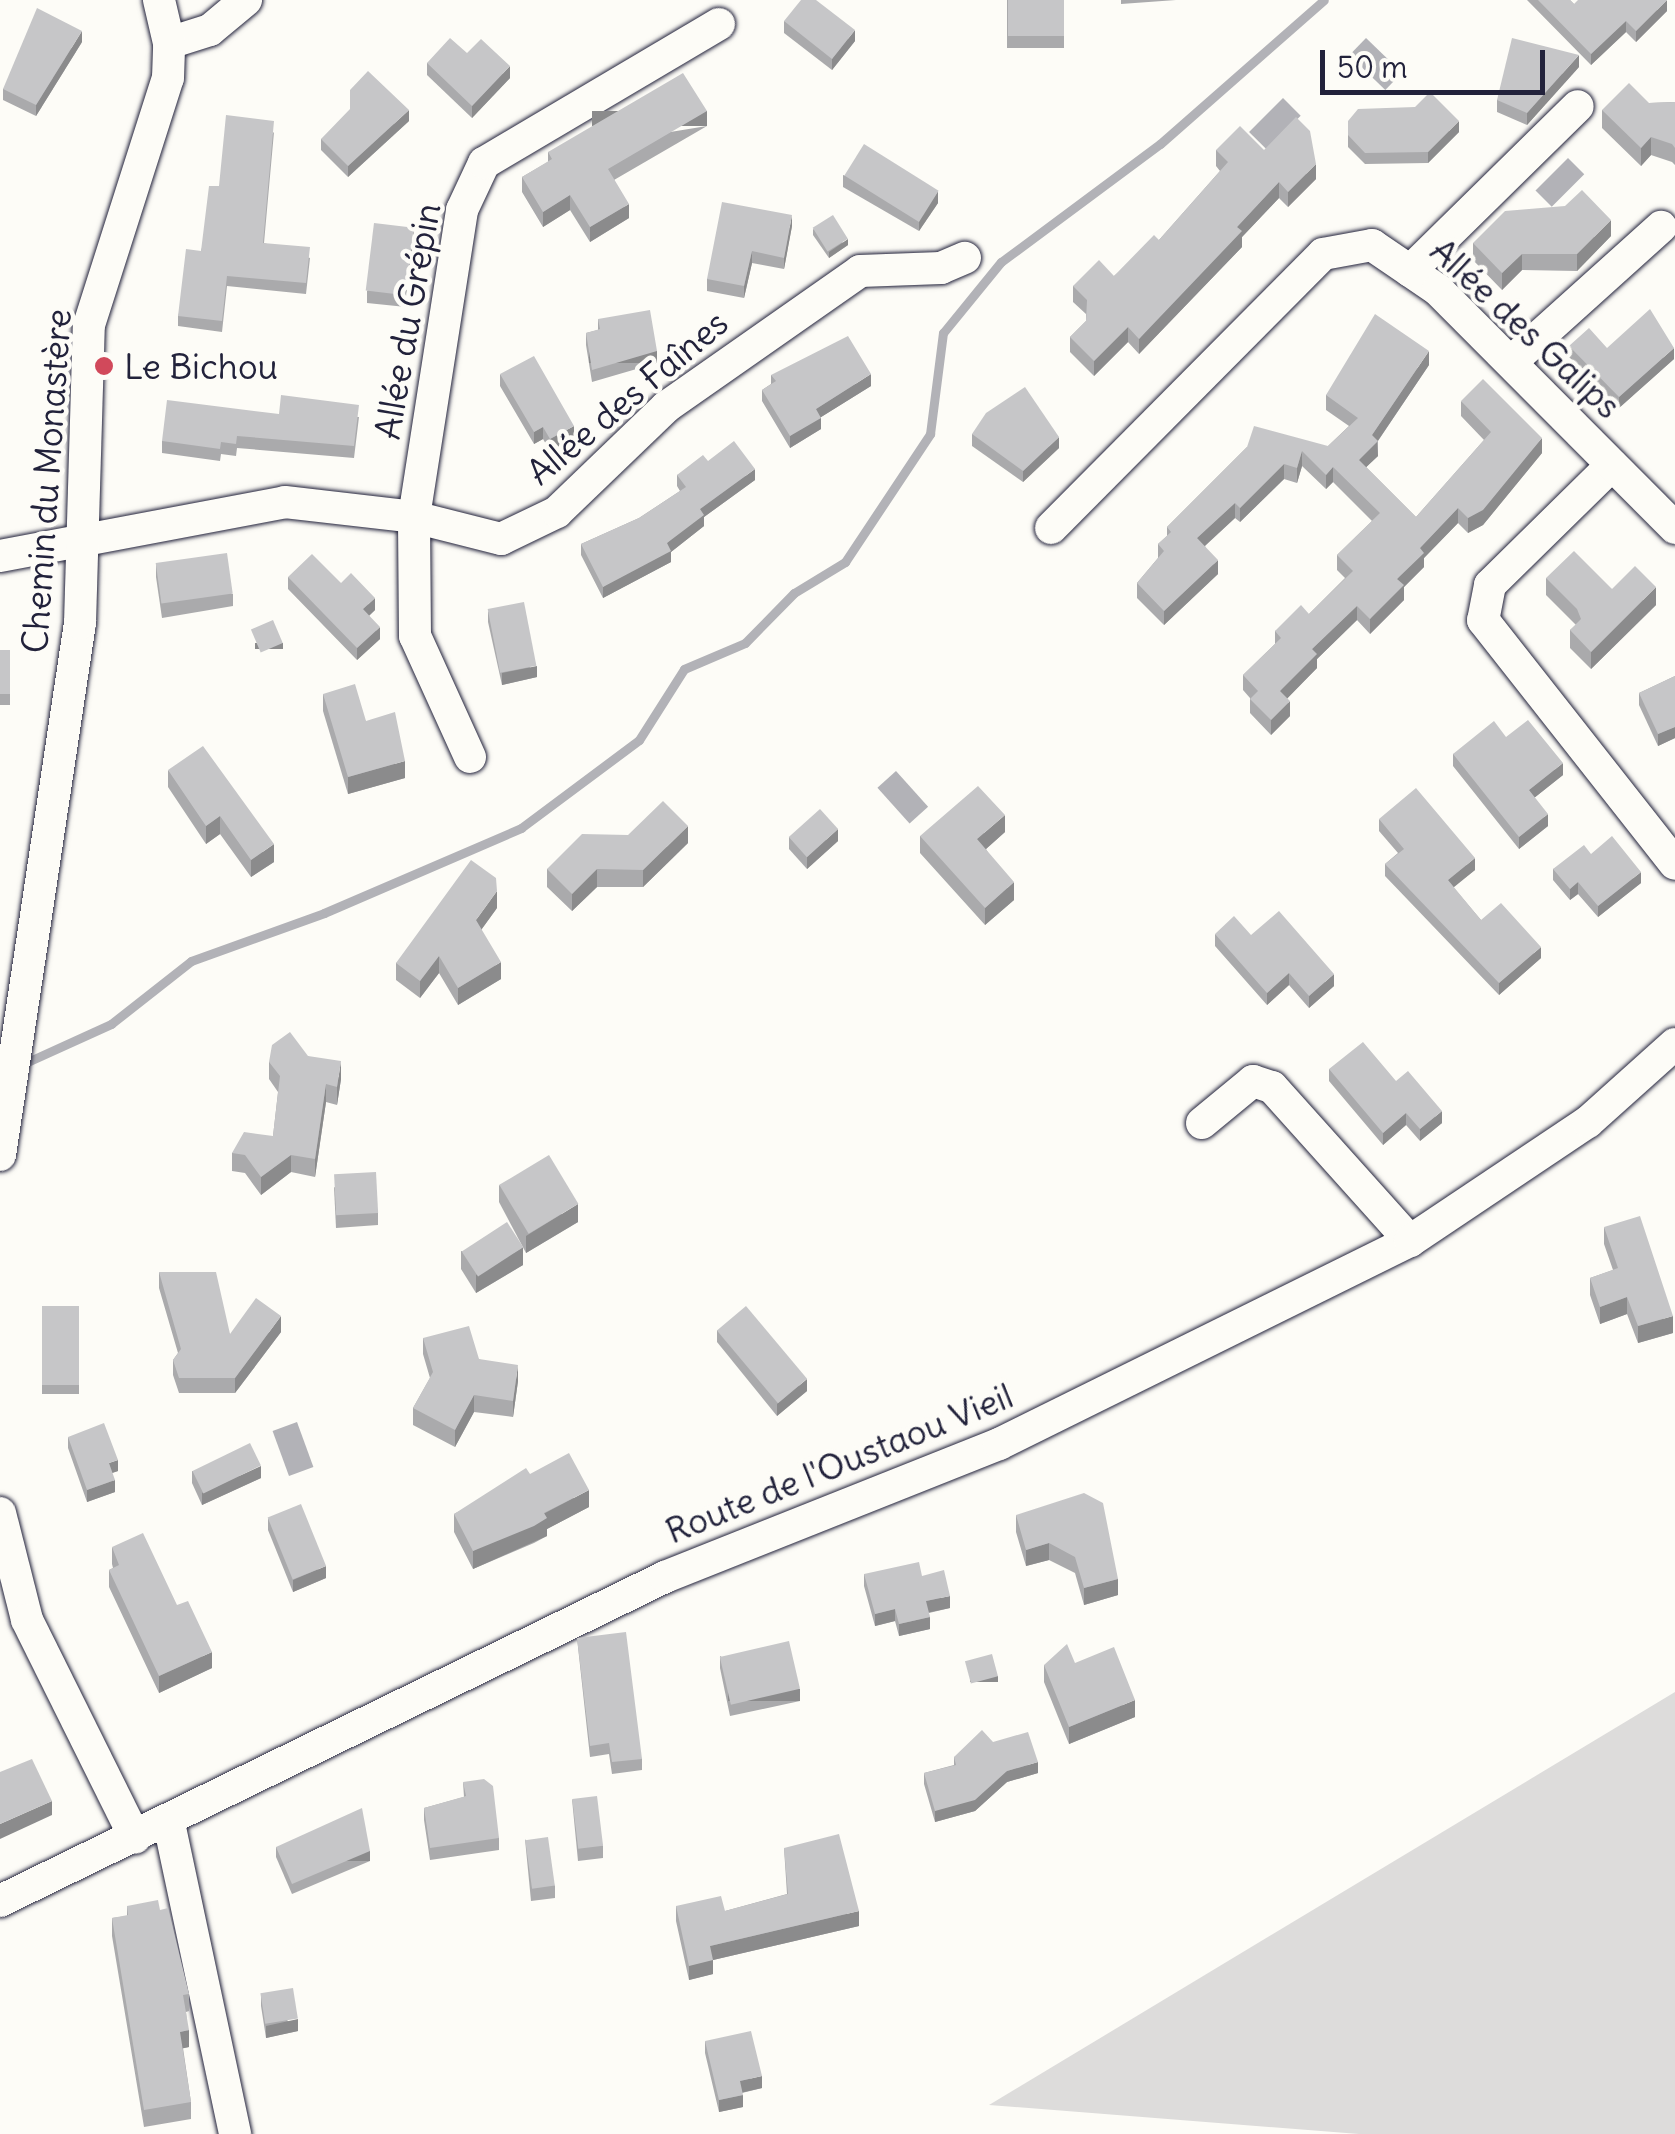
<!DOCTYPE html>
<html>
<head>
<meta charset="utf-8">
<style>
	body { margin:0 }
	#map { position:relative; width:1675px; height:2134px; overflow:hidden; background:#fdfcf7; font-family:Delius,sans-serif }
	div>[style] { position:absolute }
	.green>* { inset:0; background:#dddcdb }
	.water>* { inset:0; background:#b2b2b7; transform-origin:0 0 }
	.stream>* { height:9px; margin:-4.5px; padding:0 4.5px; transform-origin:4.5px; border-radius:4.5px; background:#b2b2b7 }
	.roads { filter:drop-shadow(0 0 2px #22223b) drop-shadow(0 0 2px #22223b) }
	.minor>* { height:32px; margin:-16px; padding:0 16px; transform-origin:16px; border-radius:16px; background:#fdfcf7 }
	.wall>* { inset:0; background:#aaaaac; transform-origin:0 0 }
	.shaded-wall>* { inset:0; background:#8b8b8c; transform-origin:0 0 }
	.building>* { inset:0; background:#c6c6c8; transform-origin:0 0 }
	.dots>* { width:28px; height:28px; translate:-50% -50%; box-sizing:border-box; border:5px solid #fdfcf7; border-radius:50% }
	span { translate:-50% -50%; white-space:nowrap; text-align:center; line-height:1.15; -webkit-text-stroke:9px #fdfcf7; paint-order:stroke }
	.street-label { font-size:35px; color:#22223b }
	.poi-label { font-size:35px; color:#22223b }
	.left { translate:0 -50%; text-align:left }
	.scale { position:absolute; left:1320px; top:50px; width:225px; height:45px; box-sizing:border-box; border:5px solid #22223b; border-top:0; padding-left:12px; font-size:30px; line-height:35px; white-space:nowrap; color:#22223b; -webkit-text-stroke:8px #fdfcf7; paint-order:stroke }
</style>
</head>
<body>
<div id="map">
	<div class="green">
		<div style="clip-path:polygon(1675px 1692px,1675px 2134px,1359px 2134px,989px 2105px)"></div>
	</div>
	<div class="water">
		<div style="left:1366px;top:38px;width:50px;height:24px;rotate:44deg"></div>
		<div style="left:1283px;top:98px;width:25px;height:48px;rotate:45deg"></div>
		<div style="left:1568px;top:158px;width:23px;height:46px;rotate:45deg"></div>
		<div style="left:896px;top:771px;width:48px;height:25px;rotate:48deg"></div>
		<div style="left:297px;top:1422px;width:48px;height:26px;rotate:70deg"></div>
	</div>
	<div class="stream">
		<div style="left:23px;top:1064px;width:97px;rotate:-24.4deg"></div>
		<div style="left:111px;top:1024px;width:102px;rotate:-38.2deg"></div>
		<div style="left:191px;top:961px;width:141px;rotate:-19.8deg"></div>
		<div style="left:324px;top:913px;width:215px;rotate:-23.3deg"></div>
		<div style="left:521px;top:828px;width:147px;rotate:-36.7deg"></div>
		<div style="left:639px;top:740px;width:84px;rotate:-57.6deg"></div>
		<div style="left:684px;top:669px;width:66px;rotate:-23.1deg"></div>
		<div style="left:745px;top:643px;width:70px;rotate:-45.6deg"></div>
		<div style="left:794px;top:593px;width:60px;rotate:-31.3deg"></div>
		<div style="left:845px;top:562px;width:154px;rotate:-56.4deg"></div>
		<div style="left:930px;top:434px;width:102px;rotate:-82.7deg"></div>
		<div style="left:943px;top:333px;width:92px;rotate:-50.8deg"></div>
		<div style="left:1001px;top:262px;width:198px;rotate:-36.6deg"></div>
		<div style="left:1160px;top:144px;width:218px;rotate:-41.3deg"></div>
	</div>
	<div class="roads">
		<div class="minor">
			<div style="left:169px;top:43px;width:43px;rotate:-17.6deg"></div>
			<div style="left:210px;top:30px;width:47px;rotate:-39.8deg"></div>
			<div style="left:1410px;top:271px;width:235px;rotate:-44.5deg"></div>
			<div style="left:1511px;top:362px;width:202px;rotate:-42deg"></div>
			<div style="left:1612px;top:465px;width:171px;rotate:135.5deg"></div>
			<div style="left:1490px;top:585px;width:36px;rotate:101deg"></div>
			<div style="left:1483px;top:620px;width:310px;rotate:51.8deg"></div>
			<div style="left:1051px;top:528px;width:386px;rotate:-45.2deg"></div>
			<div style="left:1323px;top:254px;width:50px;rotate:-10.4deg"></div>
			<div style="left:1372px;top:245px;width:80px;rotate:34.3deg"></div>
			<div style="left:1438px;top:290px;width:336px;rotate:45.1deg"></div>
			<div style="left:0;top:556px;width:290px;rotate:-10.7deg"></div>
			<div style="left:285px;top:502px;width:130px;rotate:6.6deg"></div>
			<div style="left:414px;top:517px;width:90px;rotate:14.2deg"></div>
			<div style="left:501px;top:539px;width:62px;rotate:-25.7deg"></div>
			<div style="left:557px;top:512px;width:151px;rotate:-43.9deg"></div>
			<div style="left:666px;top:407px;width:237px;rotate:-35deg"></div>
			<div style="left:860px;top:271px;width:81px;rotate:-2.1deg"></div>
			<div style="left:941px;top:268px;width:26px;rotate:-23deg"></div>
			<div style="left:470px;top:757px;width:133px;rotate:-114.4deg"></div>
			<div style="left:415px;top:636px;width:119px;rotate:-90.5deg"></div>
			<div style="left:414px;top:517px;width:311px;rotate:-81.1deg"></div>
			<div style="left:462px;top:210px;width:52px;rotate:-64.9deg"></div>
			<div style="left:484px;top:163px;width:273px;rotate:-30.6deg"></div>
			<div style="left:1202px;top:1123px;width:66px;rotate:-39.5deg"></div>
			<div style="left:1253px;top:1081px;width:20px;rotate:18deg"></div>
			<div style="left:1272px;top:1087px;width:207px;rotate:48.1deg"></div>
			<div style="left:0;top:1155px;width:538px;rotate:-81.45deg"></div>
			<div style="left:80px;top:623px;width:298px;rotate:-88.3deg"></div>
			<div style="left:89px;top:325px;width:259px;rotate:-72.3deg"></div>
			<div style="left:168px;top:78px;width:35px;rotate:-88deg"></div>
			<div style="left:169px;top:43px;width:44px;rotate:-103.1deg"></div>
			<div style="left:0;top:1513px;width:110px;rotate:75.8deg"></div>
			<div style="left:27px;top:1620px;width:243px;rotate:63.6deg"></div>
			<div style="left:169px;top:1823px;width:318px;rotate:78deg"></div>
			<div style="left:0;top:1901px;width:740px;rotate:-25.98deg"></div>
			<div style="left:665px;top:1577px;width:360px;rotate:-21.7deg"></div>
			<div style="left:999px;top:1444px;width:458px;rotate:-26.3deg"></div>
			<div style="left:1410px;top:1241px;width:214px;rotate:-33.8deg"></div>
			<div style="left:1588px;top:1122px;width:117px;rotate:-41.9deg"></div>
		</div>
	</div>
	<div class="wall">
		<div style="left:1007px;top:0;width:57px;height:48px"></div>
		<div style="clip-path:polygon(1121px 0,1176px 0,1121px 4px)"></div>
		<div style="clip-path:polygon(1527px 0,1570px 0,1574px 4px,1667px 11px,1636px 42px,1626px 32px,1591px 65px)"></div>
		<div style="clip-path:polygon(784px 21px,855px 41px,832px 70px,784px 33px)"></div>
		<div style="clip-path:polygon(82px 42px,36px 116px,3px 100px,3px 89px)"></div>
		<div style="clip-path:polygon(467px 53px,510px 78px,472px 118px,427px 75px,427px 63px)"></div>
		<div style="clip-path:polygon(1579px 67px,1527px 125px,1497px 112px,1497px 100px)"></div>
		<div style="clip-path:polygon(1675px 102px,1675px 165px,1672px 162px,1651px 155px,1641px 166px,1602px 128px,1602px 110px,1649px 103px)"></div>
		<div style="clip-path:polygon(409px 121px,348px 177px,321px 150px,321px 139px)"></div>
		<div style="clip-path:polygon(1348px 121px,1459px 132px,1428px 163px,1365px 164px,1348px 147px)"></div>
		<div style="clip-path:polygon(707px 126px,614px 180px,629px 218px,590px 242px,570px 210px,543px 227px,522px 192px,522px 177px,548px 162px,548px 152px)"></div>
		<div style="clip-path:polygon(274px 132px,264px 243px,310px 258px,306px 294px,227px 286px,222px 332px,178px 326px,178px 316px,201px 251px,219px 186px)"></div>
		<div style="clip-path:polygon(1216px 150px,1264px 150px,1316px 179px,1288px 207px,1279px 198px,1242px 237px,1242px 247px,1139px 354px,1128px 342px,1094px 376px,1070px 352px,1070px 337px,1086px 321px,1086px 314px,1073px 302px,1073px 286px,1114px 276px,1159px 240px,1220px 171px,1216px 166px)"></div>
		<div style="clip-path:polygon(843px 175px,938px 203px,919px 231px,843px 187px)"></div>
		<div style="clip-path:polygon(792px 226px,784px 269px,752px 263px,744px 298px,707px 291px,707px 279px)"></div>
		<div style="clip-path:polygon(813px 229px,848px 245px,829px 258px,813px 235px)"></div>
		<div style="clip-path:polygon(1611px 236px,1577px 271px,1522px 270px,1502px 290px,1473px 260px,1473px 243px)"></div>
		<div style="clip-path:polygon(414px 240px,406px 307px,367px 303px,367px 291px)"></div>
		<div style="clip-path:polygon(598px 319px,657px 363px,592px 382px,586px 345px,586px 333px,598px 330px)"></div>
		<div style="clip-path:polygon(1569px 346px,1674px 359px,1619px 408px,1569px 357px)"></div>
		<div style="clip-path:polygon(1429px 365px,1378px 441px,1378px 456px,1366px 467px,1416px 517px,1484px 440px,1461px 416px,1461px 401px,1542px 453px,1483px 525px,1468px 533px,1458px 523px,1424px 558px,1424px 567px,1404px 587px,1404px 600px,1370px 634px,1357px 620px,1317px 659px,1317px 668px,1287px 698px,1290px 716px,1271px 735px,1250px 713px,1250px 698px,1243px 690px,1243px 675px,1275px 644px,1275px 631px,1309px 614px,1345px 578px,1337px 570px,1337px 555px,1372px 521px,1333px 482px,1326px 489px,1302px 466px,1297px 483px,1284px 479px,1240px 522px,1235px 518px,1205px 546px,1218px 574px,1164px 625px,1137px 598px,1137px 583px,1158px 558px,1158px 544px,1167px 536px,1167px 527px,1247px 447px,1328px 446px,1349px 426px,1326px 410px,1326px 395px)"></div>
		<div style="clip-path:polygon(500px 374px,574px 438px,550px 451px,543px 439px,534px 444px,500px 386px)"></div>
		<div style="clip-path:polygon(771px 375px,871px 386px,821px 417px,821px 429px,790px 448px,762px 401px,762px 390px,771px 384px)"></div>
		<div style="clip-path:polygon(279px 414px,359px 417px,354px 458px,237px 448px,236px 456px,221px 454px,220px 461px,162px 453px,162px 441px)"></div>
		<div style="clip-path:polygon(972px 434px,1059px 448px,1023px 482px,972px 446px)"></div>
		<div style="clip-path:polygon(708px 461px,755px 480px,704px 517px,704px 526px,671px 552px,671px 562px,603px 598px,581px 555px,581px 544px,639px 518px,680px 491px,677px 486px,677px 475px)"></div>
		<div style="clip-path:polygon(156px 565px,233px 594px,233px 606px,162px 618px,156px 577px)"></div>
		<div style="clip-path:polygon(288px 577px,341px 583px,375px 610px,369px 616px,380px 639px,357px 660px,288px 589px)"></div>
		<div style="clip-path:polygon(1546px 578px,1612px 589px,1656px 605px,1591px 669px,1570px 648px,1570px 630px,1576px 625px,1546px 595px)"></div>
		<div style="clip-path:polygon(488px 611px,537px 677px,502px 685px,488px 622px)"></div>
		<div style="left:0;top:650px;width:10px;height:55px"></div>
		<div style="clip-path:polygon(1675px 676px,1675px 738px,1658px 746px,1639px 705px,1639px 693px)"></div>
		<div style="clip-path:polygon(323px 694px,366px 721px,405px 778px,348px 794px,323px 711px)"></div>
		<div style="clip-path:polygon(1506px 737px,1563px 775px,1534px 798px,1548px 826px,1519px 849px,1453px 766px,1453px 754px)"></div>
		<div style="clip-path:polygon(168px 770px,274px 862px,251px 877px,220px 834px,206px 844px,168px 787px)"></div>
		<div style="clip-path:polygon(1379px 819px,1475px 870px,1453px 887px,1481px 920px,1541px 958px,1499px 995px,1385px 876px,1385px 864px,1398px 853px,1379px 831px)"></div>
		<div style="clip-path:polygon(1005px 832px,986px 849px,1014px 900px,985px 925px,920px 853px,920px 836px)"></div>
		<div style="clip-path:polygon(789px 837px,838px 841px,807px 869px,789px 849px)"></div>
		<div style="clip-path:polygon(688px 843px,643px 887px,597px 887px,572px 911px,547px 887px,547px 869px)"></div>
		<div style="clip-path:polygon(1591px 854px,1641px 883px,1598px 917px,1578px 894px,1570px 900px,1553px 880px,1553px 869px)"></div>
		<div style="clip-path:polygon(497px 908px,481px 930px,501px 979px,458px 1005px,439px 973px,420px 998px,396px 980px,396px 963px)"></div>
		<div style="clip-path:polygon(1215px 934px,1334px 986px,1309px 1008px,1289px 985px,1267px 1005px,1215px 946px)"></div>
		<div style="clip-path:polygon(308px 1056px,341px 1079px,337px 1105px,326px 1102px,315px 1177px,291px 1172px,261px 1195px,245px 1173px,232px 1171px,232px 1153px,273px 1136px,278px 1092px,269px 1079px,269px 1062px)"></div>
		<div style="clip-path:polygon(1329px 1069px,1396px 1081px,1442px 1123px,1420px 1141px,1406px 1125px,1383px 1145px,1329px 1081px)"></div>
		<div style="clip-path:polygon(499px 1185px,578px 1222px,526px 1253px,499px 1202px)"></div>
		<div style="clip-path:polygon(334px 1187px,378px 1213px,378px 1225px,336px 1228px)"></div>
		<div style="clip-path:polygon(1604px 1227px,1673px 1333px,1638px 1343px,1627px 1314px,1600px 1324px,1590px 1295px,1590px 1278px,1613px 1270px,1604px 1244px)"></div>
		<div style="clip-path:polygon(461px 1251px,523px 1265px,476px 1293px,461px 1269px)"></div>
		<div style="clip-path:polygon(159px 1272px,230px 1334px,281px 1332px,235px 1393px,179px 1393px,173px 1375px,173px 1360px,178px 1353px,159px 1288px)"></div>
		<div style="left:42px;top:1306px;width:37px;height:88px"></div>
		<div style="clip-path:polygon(717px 1330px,807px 1391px,777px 1416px,717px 1342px)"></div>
		<div style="clip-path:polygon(423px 1338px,479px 1359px,518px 1381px,513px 1417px,474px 1412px,455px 1447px,413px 1425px,413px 1408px,430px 1378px,423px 1354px)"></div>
		<div style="clip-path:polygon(68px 1437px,118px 1471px,112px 1473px,115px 1492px,87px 1502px,68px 1448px)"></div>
		<div style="clip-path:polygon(192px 1471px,261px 1478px,202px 1505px,192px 1483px)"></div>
		<div style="clip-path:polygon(530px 1474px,589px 1507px,547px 1529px,547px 1536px,534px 1543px,473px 1569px,454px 1532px,454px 1514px)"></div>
		<div style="clip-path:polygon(1016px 1515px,1118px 1579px,1118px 1595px,1084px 1605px,1075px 1573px,1049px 1560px,1026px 1566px,1016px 1532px)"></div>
		<div style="clip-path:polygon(268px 1518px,326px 1578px,293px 1592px,268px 1530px)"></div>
		<div style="clip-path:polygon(112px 1547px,212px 1668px,159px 1693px,109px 1587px,109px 1570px,113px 1568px,112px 1564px)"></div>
		<div style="clip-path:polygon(864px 1574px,922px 1576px,950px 1608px,929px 1613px,930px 1629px,899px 1636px,895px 1621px,875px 1626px,864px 1586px)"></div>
		<div style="clip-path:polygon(577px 1638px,642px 1759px,642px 1770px,612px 1774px,609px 1754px,590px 1757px)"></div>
		<div style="clip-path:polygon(720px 1656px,800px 1701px,730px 1716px,720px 1668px)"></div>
		<div style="clip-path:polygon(1075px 1663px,1135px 1717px,1069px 1744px,1044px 1682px,1044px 1665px)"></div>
		<div style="clip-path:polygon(993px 1742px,1038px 1773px,1007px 1782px,975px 1811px,935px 1822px,924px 1784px,924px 1773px,954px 1765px,954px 1757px)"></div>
		<div style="clip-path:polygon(463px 1782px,499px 1838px,499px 1850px,430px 1860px,424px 1820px,424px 1808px,464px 1797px)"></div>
		<div style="clip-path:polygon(572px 1799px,603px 1846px,603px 1858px,578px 1861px)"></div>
		<div style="clip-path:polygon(525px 1839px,555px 1886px,555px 1898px,531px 1901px)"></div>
		<div style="clip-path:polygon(276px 1847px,370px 1861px,292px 1894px,276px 1857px)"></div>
		<div style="clip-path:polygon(784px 1848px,859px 1926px,713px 1960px,713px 1974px,689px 1980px,676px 1921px,676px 1906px,725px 1911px,787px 1894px)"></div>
		<div style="clip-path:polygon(127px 1906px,160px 1910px,189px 1994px,189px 2011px,186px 2012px,189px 2047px,183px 2048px,191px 2102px,191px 2119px,144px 2127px,112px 1936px,112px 1918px,127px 1916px)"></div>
		<div style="clip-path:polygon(261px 1994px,298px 2031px,266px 2038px,261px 2006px)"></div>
		<div style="clip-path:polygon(705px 2041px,762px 2088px,742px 2093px,743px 2107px,719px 2112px,705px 2053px)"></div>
	</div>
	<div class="shaded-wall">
		<div style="clip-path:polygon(1667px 0,1667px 11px,1636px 42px,1636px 31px)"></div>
		<div style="clip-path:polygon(1626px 21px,1626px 32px,1591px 65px,1591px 54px)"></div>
		<div style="clip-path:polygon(855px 30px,855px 41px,832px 70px,832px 59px)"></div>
		<div style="clip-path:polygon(82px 31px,82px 42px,36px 116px,36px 105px)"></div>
		<div style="clip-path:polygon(1579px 55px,1579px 67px,1527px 125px,1527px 113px)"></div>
		<div style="clip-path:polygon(510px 66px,510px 78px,472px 118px,472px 106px)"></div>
		<div style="clip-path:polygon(409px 110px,409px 121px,348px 177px,348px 166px)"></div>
		<div style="left:707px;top:111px;width:15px;height:115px;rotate:90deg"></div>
		<div style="clip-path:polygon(1459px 121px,1459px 132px,1428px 163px,1428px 152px)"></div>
		<div style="clip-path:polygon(1651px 137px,1651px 155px,1641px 166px,1641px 148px)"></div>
		<div style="clip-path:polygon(1316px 164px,1316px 179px,1288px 207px,1288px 192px)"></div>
		<div style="clip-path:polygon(1279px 182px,1279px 198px,1242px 237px,1242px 247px,1139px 354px,1139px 339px,1237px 227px)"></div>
		<div style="clip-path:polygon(938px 191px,938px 203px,919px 231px,919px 219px)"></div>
		<div style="clip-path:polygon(570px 195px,570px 210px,543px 227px,543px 212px)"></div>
		<div style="clip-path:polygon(629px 204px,629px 218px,590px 242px,590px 227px)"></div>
		<div style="clip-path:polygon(792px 215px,792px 226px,784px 269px,784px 258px)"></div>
		<div style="clip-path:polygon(1611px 220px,1611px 236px,1577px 271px,1577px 254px)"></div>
		<div style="clip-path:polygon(414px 228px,414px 240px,406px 307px,406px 295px)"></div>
		<div style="clip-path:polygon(848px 239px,848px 245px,829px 258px,829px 252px)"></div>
		<div style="clip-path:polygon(752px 251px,752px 263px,744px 298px,744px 286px)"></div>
		<div style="clip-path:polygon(1522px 254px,1522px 270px,1502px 290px,1502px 273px)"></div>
		<div style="clip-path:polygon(1128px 327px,1128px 342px,1094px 376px,1094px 361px)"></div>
		<div style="clip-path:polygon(1674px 348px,1674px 359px,1619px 408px,1619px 397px)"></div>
		<div style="left:657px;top:351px;width:12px;height:68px;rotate:90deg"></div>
		<div style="clip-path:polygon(1429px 351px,1429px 365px,1377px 442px,1378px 456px,1359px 474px,1359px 460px,1372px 435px)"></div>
		<div style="clip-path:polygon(871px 374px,871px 386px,818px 419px,821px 418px,821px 429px,790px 448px,790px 436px,816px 409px)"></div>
		<div style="clip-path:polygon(574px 426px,574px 438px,550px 451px,550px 439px)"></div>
		<div style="clip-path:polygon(543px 427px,543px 439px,534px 444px,534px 432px)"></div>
		<div style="clip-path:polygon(1059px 437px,1059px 448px,1023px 482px,1023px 471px)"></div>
		<div style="clip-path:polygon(1542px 438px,1542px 453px,1483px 525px,1468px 533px,1468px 518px)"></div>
		<div style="clip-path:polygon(1302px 451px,1302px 466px,1297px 483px,1297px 468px)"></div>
		<div style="clip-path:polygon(1284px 464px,1284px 479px,1240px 522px,1240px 508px)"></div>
		<div style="clip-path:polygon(1333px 467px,1333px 482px,1326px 489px,1326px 475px)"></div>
		<div style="clip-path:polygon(755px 469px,755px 480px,704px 517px,704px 526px,671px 552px,671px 562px,603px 598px,603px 587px,667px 543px,700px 509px)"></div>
		<div style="clip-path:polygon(1235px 503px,1235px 518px,1197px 553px,1197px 538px)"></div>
		<div style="clip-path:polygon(1458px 508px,1458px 523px,1424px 558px,1424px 567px,1404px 587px,1404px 600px,1370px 634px,1370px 619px,1397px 579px,1420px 548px)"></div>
		<div style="clip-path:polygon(1218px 560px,1218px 574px,1164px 625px,1164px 611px)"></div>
		<div style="clip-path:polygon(1656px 587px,1656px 605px,1591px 669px,1591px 652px)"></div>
		<div style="clip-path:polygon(375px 598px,375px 610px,363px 621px,363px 609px)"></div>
		<div style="clip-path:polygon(1357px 606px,1357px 620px,1317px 659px,1317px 668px,1280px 706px,1280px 691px,1312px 649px)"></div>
		<div style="clip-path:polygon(380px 627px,380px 639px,357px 660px,357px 648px)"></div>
		<div style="left:283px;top:643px;width:6px;height:28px;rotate:90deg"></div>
		<div style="clip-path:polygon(537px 666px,537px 677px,502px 685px,502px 673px)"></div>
		<div style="clip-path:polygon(1290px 701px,1290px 716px,1271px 735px,1271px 720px)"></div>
		<div style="clip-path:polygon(1675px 727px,1675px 738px,1658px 746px,1658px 734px)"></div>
		<div style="clip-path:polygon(405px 761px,405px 778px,348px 794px,348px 777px)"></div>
		<div style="clip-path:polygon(1563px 763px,1563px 775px,1529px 802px,1529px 790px)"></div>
		<div style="clip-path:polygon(1548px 814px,1548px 826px,1519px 849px,1519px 837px)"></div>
		<div style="clip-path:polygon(1005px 815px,1005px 832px,977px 857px,977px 839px)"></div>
		<div style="clip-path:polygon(220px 816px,220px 834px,206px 844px,206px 826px)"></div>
		<div style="clip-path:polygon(688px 826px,688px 843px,643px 887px,643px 870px)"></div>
		<div style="clip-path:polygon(838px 829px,838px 841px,807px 869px,807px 857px)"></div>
		<div style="clip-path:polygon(274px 844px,274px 862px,251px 877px,251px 860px)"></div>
		<div style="clip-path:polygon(1475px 858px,1475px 870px,1448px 892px,1448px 880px)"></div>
		<div style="clip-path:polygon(597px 869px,597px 887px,572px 911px,572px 894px)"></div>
		<div style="clip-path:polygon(1641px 872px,1641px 883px,1598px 917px,1598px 906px)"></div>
		<div style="clip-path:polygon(1014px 882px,1014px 900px,985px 925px,985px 908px)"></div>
		<div style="clip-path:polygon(1578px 882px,1578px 894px,1570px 900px,1570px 889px)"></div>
		<div style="clip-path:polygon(497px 891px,497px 908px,476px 937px,476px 920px)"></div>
		<div style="clip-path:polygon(1541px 947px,1541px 958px,1499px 995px,1499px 983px)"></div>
		<div style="clip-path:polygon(439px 956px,439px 973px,420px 998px,420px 981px)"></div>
		<div style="clip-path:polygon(501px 962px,501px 979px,458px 1005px,458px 988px)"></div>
		<div style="clip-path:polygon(1289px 973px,1289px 985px,1267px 1005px,1267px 993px)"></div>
		<div style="clip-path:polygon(1334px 974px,1334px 986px,1309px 1008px,1309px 996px)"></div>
		<div style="clip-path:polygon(341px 1061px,341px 1079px,337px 1105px,337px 1087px)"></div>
		<div style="clip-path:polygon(326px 1084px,326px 1102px,315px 1177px,315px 1159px)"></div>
		<div style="clip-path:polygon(1442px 1111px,1442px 1123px,1420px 1141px,1420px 1129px)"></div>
		<div style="clip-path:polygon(1406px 1113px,1406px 1125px,1383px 1145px,1383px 1133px)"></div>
		<div style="clip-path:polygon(291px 1155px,291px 1172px,261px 1195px,261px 1177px)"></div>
		<div style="clip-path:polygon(578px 1204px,578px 1222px,526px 1253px,526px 1236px)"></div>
		<div style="clip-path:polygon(523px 1247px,523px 1265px,476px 1293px,476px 1275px)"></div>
		<div style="clip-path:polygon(1627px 1297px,1627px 1314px,1600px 1324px,1600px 1307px)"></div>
		<div style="clip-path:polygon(281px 1316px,281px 1332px,235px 1393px,235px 1378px)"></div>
		<div style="clip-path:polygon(1673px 1316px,1673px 1333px,1638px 1343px,1638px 1326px)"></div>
		<div style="clip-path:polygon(518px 1365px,518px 1381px,513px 1417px,513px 1401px)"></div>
		<div style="clip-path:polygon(807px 1379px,807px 1391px,777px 1416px,777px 1404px)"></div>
		<div style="clip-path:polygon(474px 1395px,474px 1412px,455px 1447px,455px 1430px)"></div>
		<div style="clip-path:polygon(118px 1460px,118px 1471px,109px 1474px,109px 1463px)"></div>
		<div style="clip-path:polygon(261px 1466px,261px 1478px,202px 1505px,202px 1493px)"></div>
		<div style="clip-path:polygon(115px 1480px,115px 1492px,87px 1502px,87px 1490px)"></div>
		<div style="clip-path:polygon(589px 1490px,589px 1507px,547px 1529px,547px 1536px,473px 1569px,473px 1551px)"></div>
		<div style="clip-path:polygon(1049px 1543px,1049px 1560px,1026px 1566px,1026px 1550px)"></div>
		<div style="clip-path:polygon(326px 1566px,326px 1578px,293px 1592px,293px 1580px)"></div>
		<div style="clip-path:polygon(1118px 1579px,1118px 1595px,1084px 1605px,1084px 1588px)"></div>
		<div style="clip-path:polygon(950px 1596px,950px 1608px,926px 1613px,926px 1601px)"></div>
		<div style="clip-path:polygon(895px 1609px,895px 1621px,875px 1626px,875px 1614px)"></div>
		<div style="clip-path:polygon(930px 1617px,930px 1629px,899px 1636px,899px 1624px)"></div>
		<div style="clip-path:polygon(212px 1652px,212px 1668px,159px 1693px,159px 1676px)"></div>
		<div style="left:998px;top:1676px;width:6px;height:28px;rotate:90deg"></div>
		<div style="left:800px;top:1689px;width:12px;height:72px;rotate:90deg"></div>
		<div style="clip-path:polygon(1135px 1700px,1135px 1717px,1069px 1744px,1069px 1727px)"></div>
		<div style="clip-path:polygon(1038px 1762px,1038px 1773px,1007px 1782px,975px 1811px,935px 1822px,935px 1811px,1007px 1771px)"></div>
		<div style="clip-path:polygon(52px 1801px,52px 1815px,0 1839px,0 1824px)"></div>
		<div style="left:370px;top:1851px;width:10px;height:85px;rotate:90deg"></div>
		<div style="clip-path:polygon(859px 1911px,859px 1926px,713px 1960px,713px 1974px,689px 1980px,689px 1966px,710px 1946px)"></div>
		<div style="clip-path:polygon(298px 2019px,298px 2031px,266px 2038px,266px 2026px)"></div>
		<div style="clip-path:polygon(189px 2030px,189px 2047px,180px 2049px,180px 2032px)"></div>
		<div style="clip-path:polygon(762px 2076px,762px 2088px,740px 2093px,740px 2081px)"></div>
		<div style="clip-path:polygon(743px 2095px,743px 2107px,719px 2112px,719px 2100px)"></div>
	</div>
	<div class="building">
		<div style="clip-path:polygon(801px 0,816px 0,855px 30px,832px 59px,784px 21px)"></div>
		<div style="left:1008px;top:0;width:56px;height:36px"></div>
		<div style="clip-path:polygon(1538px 0,1570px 0,1574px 4px,1578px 0,1667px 0,1636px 31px,1626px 21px,1591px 54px)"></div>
		<div style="clip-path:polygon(37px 8px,82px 31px,36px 105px,3px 89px)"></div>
		<div style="clip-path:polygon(450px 38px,467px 53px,481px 39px,510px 66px,472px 106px,427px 63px)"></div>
		<div style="clip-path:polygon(1512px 38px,1579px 55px,1527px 113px,1497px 100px)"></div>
		<div style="clip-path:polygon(368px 71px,409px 110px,348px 166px,321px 139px,350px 109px,350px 90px)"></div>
		<div style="clip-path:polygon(683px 73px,707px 111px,608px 169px,629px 204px,590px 227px,570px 195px,543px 212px,522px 177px,552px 159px,548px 152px)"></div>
		<div style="clip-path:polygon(1629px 83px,1649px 103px,1675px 102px,1675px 148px,1672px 144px,1651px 137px,1641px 148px,1602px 110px)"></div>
		<div style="clip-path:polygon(1430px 92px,1459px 121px,1428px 152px,1365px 153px,1348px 135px,1348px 121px,1358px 109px,1415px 107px)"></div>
		<div style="clip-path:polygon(226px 115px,274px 121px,263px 243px,310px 247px,306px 283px,227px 276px,222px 321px,178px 316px,186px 249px,201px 251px,209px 186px,219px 186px)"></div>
		<div style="clip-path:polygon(1296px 117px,1310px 131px,1316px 164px,1288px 192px,1279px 182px,1237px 227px,1242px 231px,1139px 339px,1128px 327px,1094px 361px,1070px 337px,1086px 321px,1087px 300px,1073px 286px,1099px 260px,1114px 276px,1154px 235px,1159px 240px,1228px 162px,1216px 150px,1240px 126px,1264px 150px)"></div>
		<div style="left:864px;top:144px;width:88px;height:37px;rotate:32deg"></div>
		<div style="clip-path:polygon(1582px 190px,1611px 220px,1577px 254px,1522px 254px,1502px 273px,1473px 243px,1505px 211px,1565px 206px)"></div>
		<div style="clip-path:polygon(722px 202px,792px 215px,784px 258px,752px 251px,744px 286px,707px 279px)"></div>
		<div style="left:833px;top:215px;width:28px;height:24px;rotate:58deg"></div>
		<div style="left:374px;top:223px;width:40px;height:68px;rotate:7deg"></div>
		<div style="clip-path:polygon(1650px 309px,1674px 348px,1619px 397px,1569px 346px,1589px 328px,1607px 348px)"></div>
		<div style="clip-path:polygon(650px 310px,657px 351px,592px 370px,586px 333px,600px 329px,598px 319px)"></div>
		<div style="clip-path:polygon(1375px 314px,1429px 351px,1372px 435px,1378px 441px,1359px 460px,1416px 517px,1491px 432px,1461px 401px,1483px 379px,1542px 438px,1483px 510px,1468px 518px,1458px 508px,1420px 548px,1424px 553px,1397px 579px,1404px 585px,1370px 619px,1357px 606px,1312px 649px,1317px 654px,1280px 691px,1290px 701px,1271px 720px,1250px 699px,1258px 691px,1243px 675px,1281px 638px,1275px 631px,1301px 605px,1309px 614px,1353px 571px,1337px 555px,1380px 513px,1333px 467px,1326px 475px,1302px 451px,1297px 468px,1284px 464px,1240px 508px,1235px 503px,1197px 538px,1218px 560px,1164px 611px,1137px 583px,1164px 551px,1158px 544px,1171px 532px,1167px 527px,1247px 447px,1254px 426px,1328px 446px,1358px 418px,1326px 395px)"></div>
		<div style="clip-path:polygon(848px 336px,871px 374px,816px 409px,821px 418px,790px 436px,762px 390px,776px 381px,771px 375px)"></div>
		<div style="clip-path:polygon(534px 356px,574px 426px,550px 439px,543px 427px,534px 432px,500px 374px)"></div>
		<div style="clip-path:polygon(1025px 387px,1059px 437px,1023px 471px,972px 434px,986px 413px)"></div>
		<div style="clip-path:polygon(281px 395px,359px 405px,354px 446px,237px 436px,236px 444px,221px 442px,220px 449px,162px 441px,167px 400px,279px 414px)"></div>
		<div style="clip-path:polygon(734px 441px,755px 469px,700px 509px,704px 515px,667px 543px,671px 551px,603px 587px,581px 544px,639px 518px,686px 487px,677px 475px,703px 455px,708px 461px)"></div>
		<div style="clip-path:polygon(1574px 551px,1612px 589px,1635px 566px,1656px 587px,1591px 652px,1570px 630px,1581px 619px,1577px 609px,1546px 578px)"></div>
		<div style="left:227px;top:553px;width:41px;height:72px;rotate:82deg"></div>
		<div style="clip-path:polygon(312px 554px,341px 583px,351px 573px,375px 598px,363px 609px,380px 627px,357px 648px,288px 577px)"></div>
		<div style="left:524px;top:602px;width:65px;height:37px;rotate:79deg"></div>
		<div style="left:273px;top:620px;width:25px;height:24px;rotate:67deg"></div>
		<div style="left:0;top:650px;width:10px;height:44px"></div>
		<div style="clip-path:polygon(1675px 676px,1675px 727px,1658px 734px,1639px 693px)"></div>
		<div style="clip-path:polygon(355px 684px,366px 721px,395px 712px,405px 761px,348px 777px,323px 694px)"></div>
		<div style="clip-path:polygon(1528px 720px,1563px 763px,1529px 790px,1548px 814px,1519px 837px,1453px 754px,1494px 721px,1506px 737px)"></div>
		<div style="clip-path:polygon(203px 746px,274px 844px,251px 860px,220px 816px,206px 826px,168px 770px)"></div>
		<div style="clip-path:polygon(978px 786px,1005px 815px,977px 839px,1014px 882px,985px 908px,920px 836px)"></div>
		<div style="clip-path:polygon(1416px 788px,1475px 858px,1448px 880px,1481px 920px,1501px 903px,1541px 947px,1499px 983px,1385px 864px,1404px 849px,1379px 819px)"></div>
		<div style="clip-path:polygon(663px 801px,688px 826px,643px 870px,597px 869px,572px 894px,547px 869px,582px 834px,628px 835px)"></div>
		<div style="left:820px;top:809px;width:27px;height:42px;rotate:48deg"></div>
		<div style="clip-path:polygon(1612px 836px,1641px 872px,1598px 906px,1578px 882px,1570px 889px,1553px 869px,1584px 845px,1591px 854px)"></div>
		<div style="clip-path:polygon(471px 860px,496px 878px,497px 891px,476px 920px,501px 962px,458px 988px,439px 956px,420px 981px,396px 963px)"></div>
		<div style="clip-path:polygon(1279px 911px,1334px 974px,1309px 996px,1289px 973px,1267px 993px,1215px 934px,1234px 916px,1251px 935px)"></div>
		<div style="clip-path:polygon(290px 1032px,308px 1056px,341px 1061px,337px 1087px,326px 1084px,315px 1159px,291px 1155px,261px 1177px,245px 1155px,232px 1153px,244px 1132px,273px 1136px,280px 1076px,269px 1062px,272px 1045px)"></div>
		<div style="clip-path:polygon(1363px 1042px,1396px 1081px,1408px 1071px,1442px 1111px,1420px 1129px,1406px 1113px,1383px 1133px,1329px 1069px)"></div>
		<div style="left:549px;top:1155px;width:57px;height:58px;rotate:59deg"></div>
		<div style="left:376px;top:1172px;width:41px;height:42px;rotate:87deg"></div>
		<div style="clip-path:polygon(1640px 1216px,1673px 1316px,1638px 1326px,1627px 1297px,1600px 1307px,1590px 1278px,1618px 1268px,1604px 1227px)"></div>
		<div style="left:507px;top:1222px;width:30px;height:54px;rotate:57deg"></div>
		<div style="clip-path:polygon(159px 1272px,216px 1272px,230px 1334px,256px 1298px,281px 1316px,235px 1378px,179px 1378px,173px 1360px,181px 1349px)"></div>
		<div style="left:42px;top:1306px;width:37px;height:79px"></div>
		<div style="left:746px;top:1306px;width:95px;height:38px;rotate:50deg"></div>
		<div style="clip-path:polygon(469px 1326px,479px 1359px,518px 1365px,513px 1401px,474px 1395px,455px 1430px,413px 1408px,433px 1372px,423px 1338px)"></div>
		<div style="clip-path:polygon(104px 1423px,118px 1460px,109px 1463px,115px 1480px,87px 1490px,68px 1437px)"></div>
		<div style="left:250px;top:1443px;width:25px;height:64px;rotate:64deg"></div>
		<div style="clip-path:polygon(569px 1453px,589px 1490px,544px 1513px,547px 1518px,534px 1526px,473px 1551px,454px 1514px,526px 1468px,530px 1474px)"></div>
		<div style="clip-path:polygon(1084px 1493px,1103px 1503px,1118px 1579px,1084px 1588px,1075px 1557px,1049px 1543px,1026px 1550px,1016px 1515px)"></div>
		<div style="left:301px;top:1504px;width:67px;height:36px;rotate:68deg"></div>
		<div style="clip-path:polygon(143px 1533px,177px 1605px,188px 1601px,212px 1652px,159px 1676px,109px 1570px,119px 1565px,112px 1547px)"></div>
		<div style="clip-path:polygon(919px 1562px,922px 1576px,944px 1570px,950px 1596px,926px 1601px,930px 1617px,899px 1624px,895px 1609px,875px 1614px,864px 1574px)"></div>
		<div style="clip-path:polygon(626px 1632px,642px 1759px,612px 1762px,609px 1743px,590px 1746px,577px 1638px)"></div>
		<div style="left:789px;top:1641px;width:49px;height:71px;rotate:77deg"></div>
		<div style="clip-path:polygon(1067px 1644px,1075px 1663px,1114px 1647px,1135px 1700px,1069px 1727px,1044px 1665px)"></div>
		<div style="left:992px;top:1654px;width:23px;height:28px;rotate:75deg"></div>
		<div style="clip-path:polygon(982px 1730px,993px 1742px,1028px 1732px,1038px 1762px,1007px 1771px,975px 1800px,935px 1811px,924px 1773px,956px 1765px,954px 1757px)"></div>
		<div style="clip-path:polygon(32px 1759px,52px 1801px,0 1824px,0 1772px)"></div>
		<div style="clip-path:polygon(484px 1779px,493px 1786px,499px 1838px,430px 1848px,424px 1808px,466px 1796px,463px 1782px)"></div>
		<div style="left:597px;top:1796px;width:50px;height:25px;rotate:83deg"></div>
		<div style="clip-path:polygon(362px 1808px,370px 1851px,292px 1884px,276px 1847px)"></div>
		<div style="clip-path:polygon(839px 1834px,859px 1911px,710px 1946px,713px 1960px,689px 1966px,676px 1906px,721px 1896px,725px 1911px,788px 1894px,784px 1848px)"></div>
		<div style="left:548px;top:1837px;width:49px;height:23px;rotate:82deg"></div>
		<div style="clip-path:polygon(158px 1900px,160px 1910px,168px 1908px,189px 1994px,183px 1995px,189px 2030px,180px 2032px,191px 2102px,144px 2110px,112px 1918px,128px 1915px,127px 1906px)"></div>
		<div style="left:293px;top:1988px;width:31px;height:33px;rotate:81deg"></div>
		<div style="clip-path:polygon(751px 2031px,762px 2076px,740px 2081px,743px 2095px,719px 2100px,705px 2041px)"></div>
	</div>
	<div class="dots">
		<div style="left:104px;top:366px;background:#d1495b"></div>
	</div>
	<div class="street-label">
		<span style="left:407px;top:321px;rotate:-80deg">Allée du Grépin</span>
		<span style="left:1526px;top:328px;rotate:43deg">Allée des Galips</span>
		<span style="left:627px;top:397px;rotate:-40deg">Allée des Faînes</span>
		<span style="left:46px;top:481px;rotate:-86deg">Chemin du Monastère</span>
		<span style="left:839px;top:1463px;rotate:-22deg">Route de l'Oustaou Vieil</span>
	</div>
	<div class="poi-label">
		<span class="left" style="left:124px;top:366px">Le Bichou</span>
	</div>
	<div class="scale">50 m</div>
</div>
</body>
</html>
